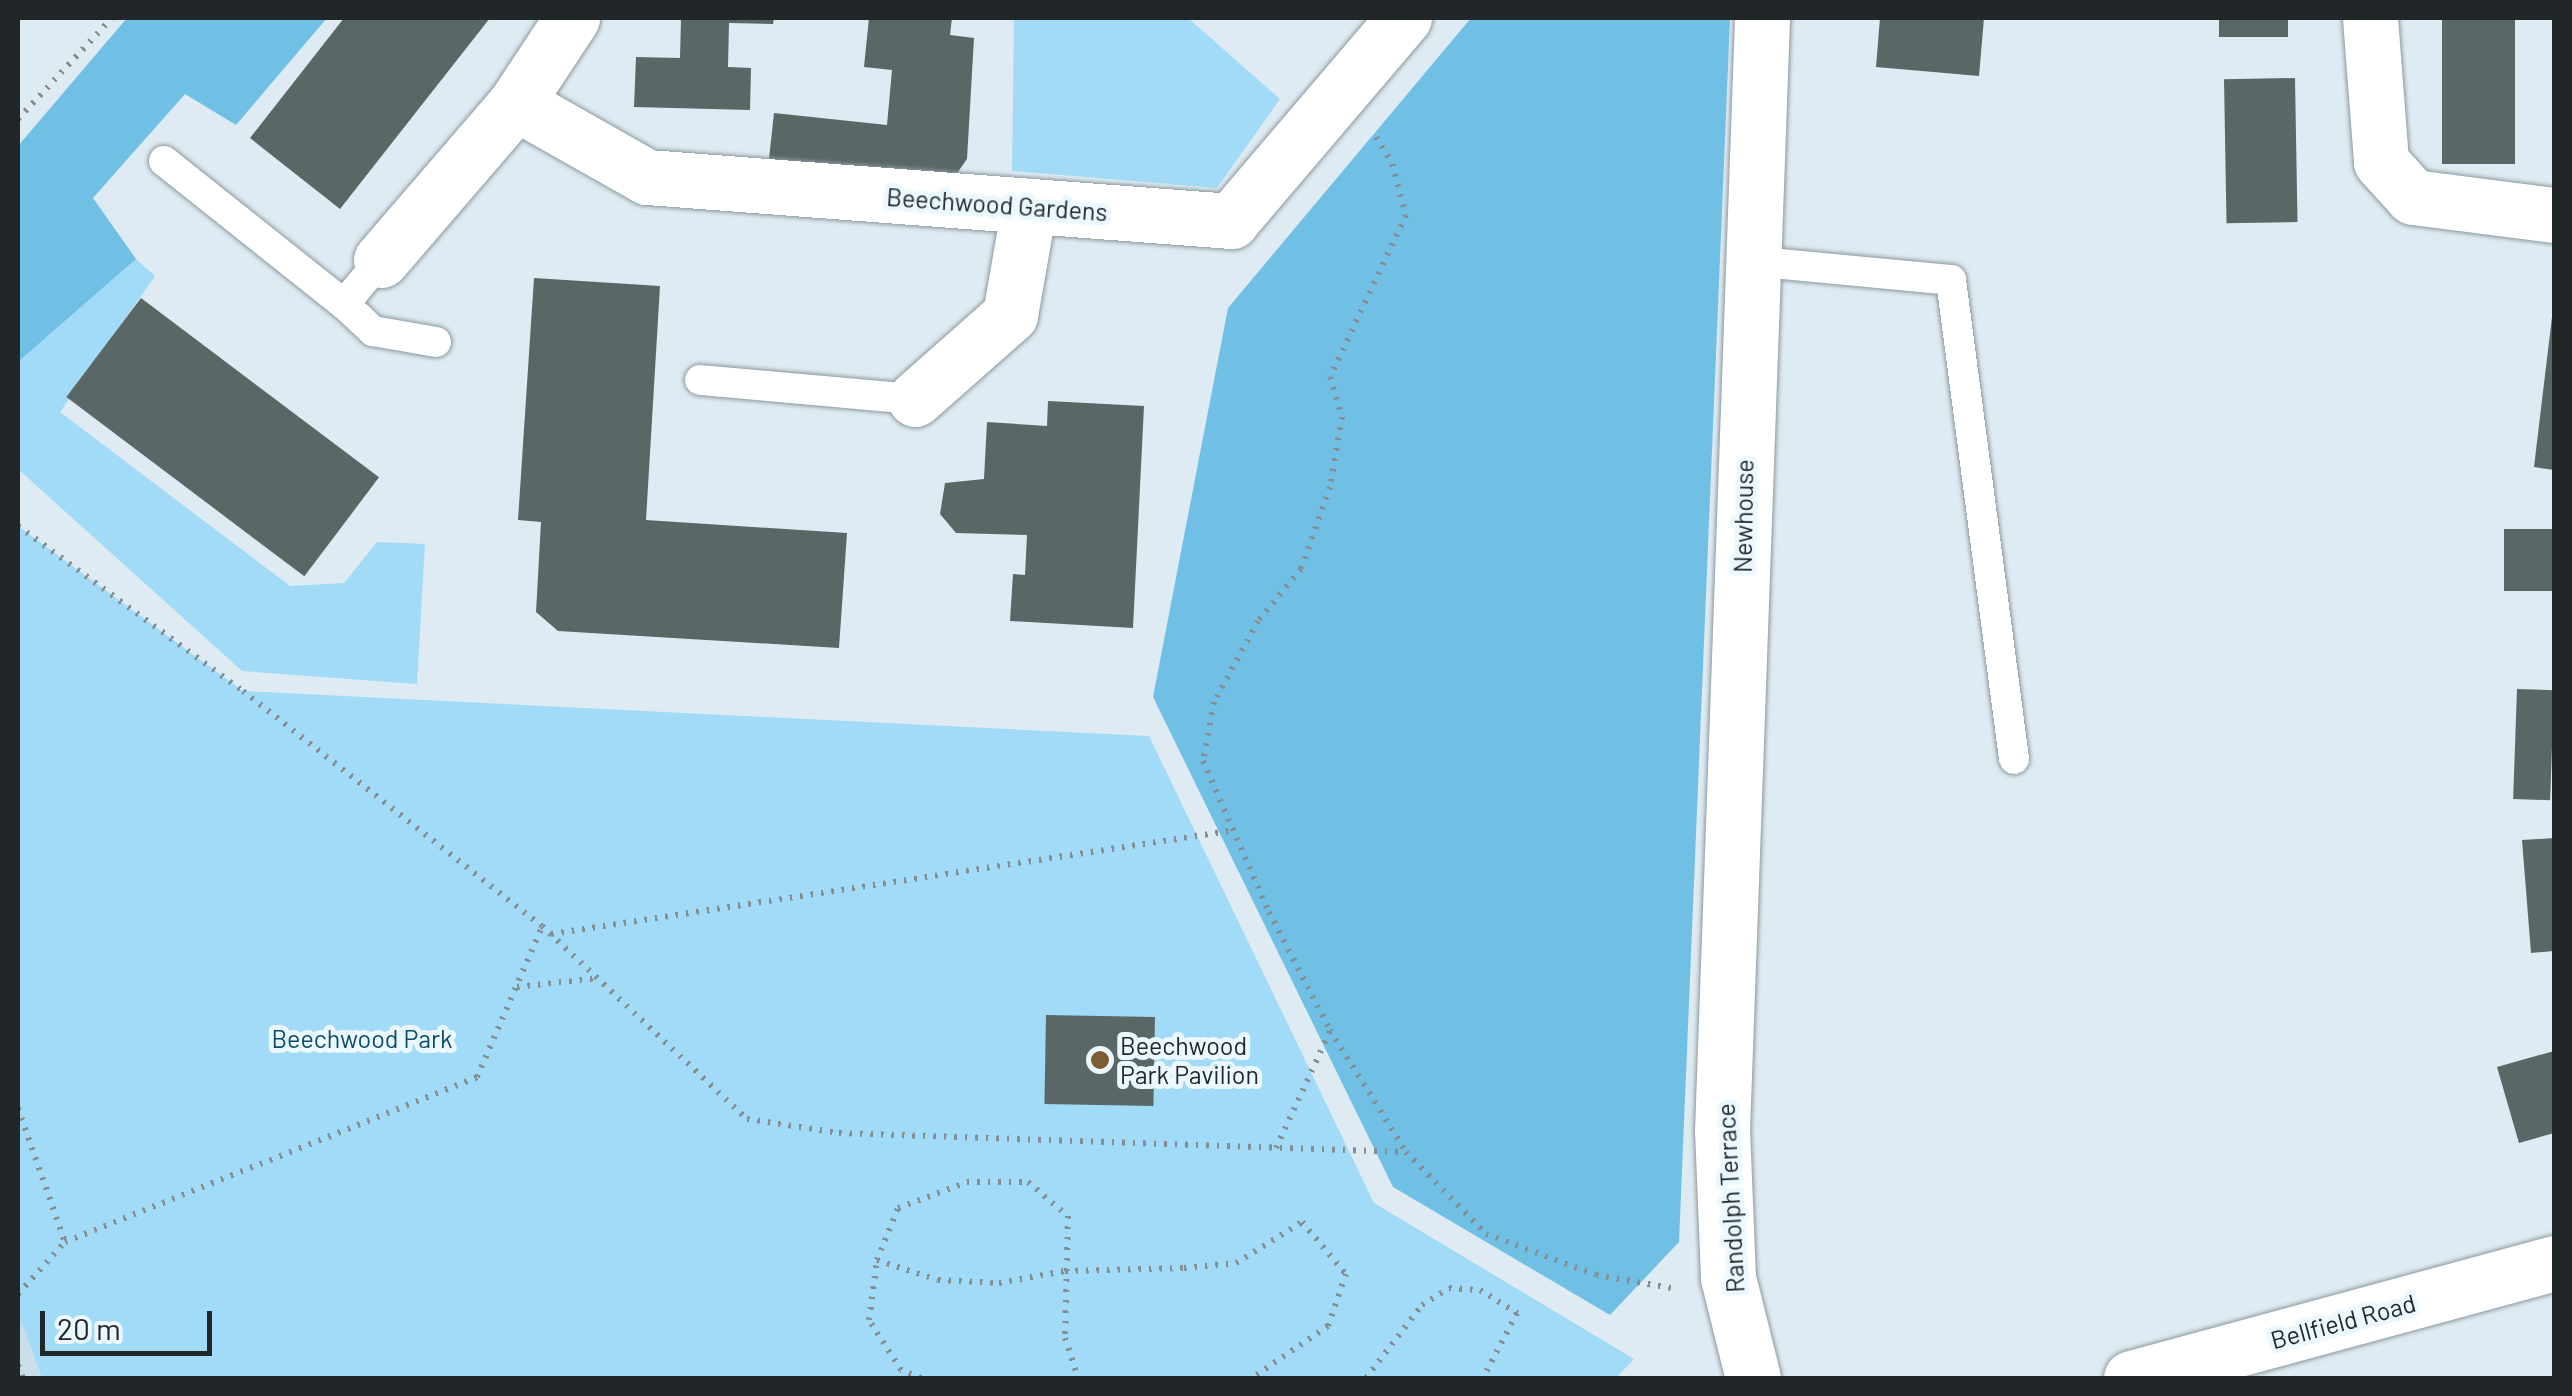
<!DOCTYPE html>
<html>
<head>
<meta charset="utf-8">
<style>
	body { margin:0 }
	#map { position:relative; width:2572px; height:1396px; overflow:hidden; background:#deebf2; font-family:Barlow,sans-serif }
	div>[style] { position:absolute }
	.built>* { inset:0; background:#cadee9 }
	.green>* { inset:0; background:#a2dbf7 }
	.forest>* { inset:0; background:#70c0e6 }
	.building>* { inset:0; background:#596767; transform-origin:0 0 }
	.path>* { height:6px; margin-top:-3px; transform-origin:0; background:repeating-linear-gradient(90deg,#858f93 0 2.5px,transparent 0 10.5px) }
	.roads { filter:drop-shadow(0 0 2px #8c989e) drop-shadow(0 0 2px #8c989e) }
	.service>* { height:30px; margin:-15px; padding:0 15px; transform-origin:15px; border-radius:15px; background:#fff }
	.minor>* { height:55px; margin:-27.5px; padding:0 27.5px; transform-origin:27.5px; border-radius:27.5px; background:#fff }
	.secondary>* { height:55px; margin:-27.5px; padding:0 27.5px; transform-origin:27.5px; border-radius:27.5px; background:#fff }
	.dots>* { width:28px; height:28px; translate:-50% -50%; box-sizing:border-box; border:5px solid #ebf8ff; border-radius:50% }
	span { translate:-50% -50%; white-space:nowrap; text-align:center; line-height:1.15; -webkit-text-stroke:10px #ebf8ff; paint-order:stroke }
	.street-label { font-size:25px; color:#212628 }
	.park-label { font-size:25px; color:#094d67 }
	.poi-label { font-size:25px; color:#212628 }
	.left { translate:0 -50%; text-align:left }
	.frame { position:absolute; inset:0; border:20px solid #212628; pointer-events:none }
	.scale { position:absolute; left:40px; top:1311px; width:172px; height:45px; box-sizing:border-box; border:5px solid #212628; border-top:0; padding-left:12px; font-size:30px; line-height:35px; white-space:nowrap; color:#212628; -webkit-text-stroke:8px #ebf8ff; paint-order:stroke }
</style>
</head>
<body>
<div id="map">
	<div class="built">
		<div style="clip-path:polygon(18px 1313px,42px 1378px,18px 1378px)"></div>
	</div>
	<div class="green">
		<div style="clip-path:polygon(1014px 18px,1188px 18px,1280px 99px,1217px 188px,1012px 171px)"></div>
		<div style="clip-path:polygon(136px 259px,155px 276px,60px 412px,290px 586px,344px 583px,377px 542px,425px 544px,417px 684px,242px 671px,18px 469px,18px 362px)"></div>
		<div style="clip-path:polygon(18px 526px,243px 691px,1149px 736px,1374px 1203px,1634px 1359px,1616px 1378px,42px 1378px,18px 1313px)"></div>
	</div>
	<div class="forest">
		<div style="clip-path:polygon(127px 18px,327px 18px,236px 125px,185px 94px,93px 198px,136px 259px,18px 362px,18px 146px)"></div>
		<div style="clip-path:polygon(1471px 18px,1730px 18px,1679px 1242px,1610px 1315px,1393px 1187px,1153px 697px,1228px 308px)"></div>
	</div>
	<div class="building">
		<div style="clip-path:polygon(344px 18px,490px 18px,340px 209px,250px 138px)"></div>
		<div style="clip-path:polygon(681px 18px,774px 18px,773px 24px,729px 23px,728px 67px,751px 68px,750px 110px,634px 107px,636px 57px,680px 58px)"></div>
		<div style="clip-path:polygon(869px 18px,952px 18px,950px 35px,974px 38px,967px 159px,944px 192px,767px 177px,774px 113px,887px 125px,892px 70px,864px 67px)"></div>
		<div style="clip-path:polygon(1880px 18px,1984px 18px,1979px 76px,1876px 67px)"></div>
		<div style="left:2219px;top:18px;width:69px;height:19px"></div>
		<div style="left:2442px;top:18px;width:73px;height:146px"></div>
		<div style="left:2295px;top:78px;width:144px;height:71px;rotate:89deg"></div>
		<div style="clip-path:polygon(534px 278px,660px 286px,646px 520px,847px 533px,839px 648px,558px 631px,536px 612px,541px 522px,518px 520px)"></div>
		<div style="left:141px;top:298px;width:298px;height:124px;rotate:37deg"></div>
		<div style="clip-path:polygon(2552px 317px,2554px 317px,2554px 470px,2534px 467px)"></div>
		<div style="clip-path:polygon(1048px 401px,1144px 406px,1133px 628px,1010px 621px,1013px 574px,1025px 575px,1027px 535px,956px 533px,940px 514px,945px 483px,984px 479px,987px 422px,1047px 426px)"></div>
		<div style="left:2504px;top:529px;width:50px;height:62px"></div>
		<div style="left:2517px;top:689px;width:37px;height:110px;rotate:2deg"></div>
		<div style="clip-path:polygon(2554px 838px,2554px 951px,2531px 953px,2522px 840px)"></div>
		<div style="left:1046px;top:1015px;width:109px;height:89px;rotate:1deg"></div>
		<div style="clip-path:polygon(2554px 1051px,2554px 1133px,2519px 1143px,2497px 1067px)"></div>
	</div>
	<div class="path">
		<div style="left:18px;top:119px;width:138px;rotate:-47.1deg"></div>
		<div style="left:1376px;top:137px;width:31px;rotate:59deg"></div>
		<div style="left:1392px;top:164px;width:53px;rotate:74.6deg"></div>
		<div style="left:1406px;top:215px;width:179px;rotate:115.1deg"></div>
		<div style="left:1330px;top:377px;width:42px;rotate:73.3deg"></div>
		<div style="left:1342px;top:417px;width:71px;rotate:99.7deg"></div>
		<div style="left:1330px;top:487px;width:87px;rotate:109.5deg"></div>
		<div style="left:1301px;top:569px;width:67px;rotate:129.6deg"></div>
		<div style="left:1258px;top:621px;width:92px;rotate:118.5deg"></div>
		<div style="left:1214px;top:702px;width:60px;rotate:100.6deg"></div>
		<div style="left:1203px;top:761px;width:165px;rotate:66.4deg"></div>
		<div style="left:1269px;top:912px;width:133px;rotate:62.7deg"></div>
		<div style="left:1330px;top:1030px;width:144px;rotate:58.1deg"></div>
		<div style="left:1406px;top:1152px;width:115px;rotate:45.7deg"></div>
		<div style="left:1486px;top:1234px;width:117px;rotate:20.4deg"></div>
		<div style="left:1596px;top:1275px;width:76px;rotate:9.8deg"></div>
		<div style="left:18px;top:526px;width:279px;rotate:36.3deg"></div>
		<div style="left:243px;top:691px;width:380px;rotate:38.2deg"></div>
		<div style="left:542px;top:926px;width:282px;rotate:43.3deg"></div>
		<div style="left:747px;top:1119px;width:93px;rotate:8.7deg"></div>
		<div style="left:839px;top:1133px;width:567px;rotate:1.92deg"></div>
		<div style="left:551px;top:934px;width:686px;rotate:-8.64deg"></div>
		<div style="left:517px;top:987px;width:81px;rotate:-6.3deg"></div>
		<div style="left:18px;top:1108px;width:142px;rotate:70.7deg"></div>
		<div style="left:1276px;top:1148px;width:129px;rotate:-65.2deg"></div>
		<div style="left:877px;top:1260px;width:64px;rotate:18.2deg"></div>
		<div style="left:938px;top:1280px;width:61px;rotate:2.8deg"></div>
		<div style="left:999px;top:1283px;width:67px;rotate:-10.3deg"></div>
		<div style="left:1065px;top:1271px;width:119px;rotate:-1.4deg"></div>
		<div style="left:1184px;top:1268px;width:52px;rotate:-5.5deg"></div>
		<div style="left:1236px;top:1263px;width:78px;rotate:-31.8deg"></div>
		<div style="left:1302px;top:1222px;width:68px;rotate:49.8deg"></div>
		<div style="left:1346px;top:1274px;width:55px;rotate:109.1deg"></div>
		<div style="left:1328px;top:1326px;width:92px;rotate:145.6deg"></div>
		<div style="left:18px;top:1294px;width:70px;rotate:-47.9deg"></div>
		<div style="left:65px;top:1242px;width:444px;rotate:-21.8deg"></div>
		<div style="left:477px;top:1077px;width:163px;rotate:-66.6deg"></div>
		<div style="left:18px;top:1365px;width:14px;rotate:69deg"></div>
		<div style="left:921px;top:1378px;width:22px;rotate:-158deg"></div>
		<div style="left:901px;top:1370px;width:59px;rotate:-122.6deg"></div>
		<div style="left:869px;top:1320px;width:61px;rotate:-82.4deg"></div>
		<div style="left:877px;top:1260px;width:56px;rotate:-68deg"></div>
		<div style="left:898px;top:1208px;width:74px;rotate:-20.6deg"></div>
		<div style="left:967px;top:1182px;width:61px"></div>
		<div style="left:1028px;top:1182px;width:52px;rotate:40.4deg"></div>
		<div style="left:1068px;top:1216px;width:122px;rotate:91.4deg"></div>
		<div style="left:1065px;top:1338px;width:42px;rotate:72deg"></div>
		<div style="left:1366px;top:1378px;width:92px;rotate:-52.5deg"></div>
		<div style="left:1422px;top:1305px;width:32px;rotate:-32deg"></div>
		<div style="left:1449px;top:1288px;width:31px;rotate:4deg"></div>
		<div style="left:1480px;top:1290px;width:44px;rotate:31.9deg"></div>
		<div style="left:1517px;top:1313px;width:73px;rotate:117.6deg"></div>
	</div>
	<div class="roads">
		<div class="service">
			<div style="left:164px;top:161px;width:230px;rotate:38.5deg"></div>
			<div style="left:344px;top:304px;width:57px;rotate:-49.9deg"></div>
			<div style="left:1750px;top:261px;width:202px;rotate:5.4deg"></div>
			<div style="left:1951px;top:280px;width:483px;rotate:82.5deg"></div>
			<div style="left:344px;top:304px;width:40px;rotate:43deg"></div>
			<div style="left:373px;top:331px;width:64px;rotate:9.9deg"></div>
			<div style="left:700px;top:380px;width:216px;rotate:5.1deg"></div>
		</div>
		<div class="minor">
			<div style="left:2370px;top:18px;width:144px;rotate:85.6deg"></div>
			<div style="left:2381px;top:162px;width:47px;rotate:47.6deg"></div>
			<div style="left:2413px;top:197px;width:142px;rotate:7.3deg"></div>
			<div style="left:516px;top:103px;width:150px;rotate:29.5deg"></div>
			<div style="left:647px;top:177px;width:586px;rotate:4.31deg"></div>
			<div style="left:1231px;top:221px;width:267px;rotate:-49.6deg"></div>
			<div style="left:381px;top:260px;width:207px;rotate:-49.3deg"></div>
			<div style="left:516px;top:103px;width:102px;rotate:-56.6deg"></div>
			<div style="left:915px;top:399px;width:127px;rotate:-41.5deg"></div>
			<div style="left:1010px;top:315px;width:111px;rotate:-80.1deg"></div>
			<div style="left:2131px;top:1378px;width:438px;rotate:-15.2deg"></div>
		</div>
		<div class="secondary">
			<div style="left:1753px;top:1378px;width:103px;rotate:-104deg"></div>
			<div style="left:1728px;top:1278px;width:147px;rotate:-92.3deg"></div>
			<div style="left:1722px;top:1131px;width:1114px;rotate:-87.94deg"></div>
		</div>
	</div>
	<div class="dots">
		<div style="left:1100px;top:1060px;background:#7d5e33"></div>
	</div>
	<div class="street-label">
		<span style="left:997px;top:204px;rotate:4deg">Beechwood Gardens</span>
		<span style="left:1743px;top:516px;rotate:-89deg">Newhouse</span>
		<span style="left:1730px;top:1198px;rotate:-93deg">Randolph Terrace</span>
		<span style="left:2343px;top:1321px;rotate:-15deg">Bellfield Road</span>
	</div>
	<div class="park-label">
		<span style="left:362px;top:1038px">Beechwood Park</span>
	</div>
	<div class="poi-label">
		<span class="left" style="left:1120px;top:1060px">Beechwood<br>Park Pavilion</span>
	</div>
	<div class="frame"></div>
	<div class="scale">20 m</div>
</div>
</body>
</html>
